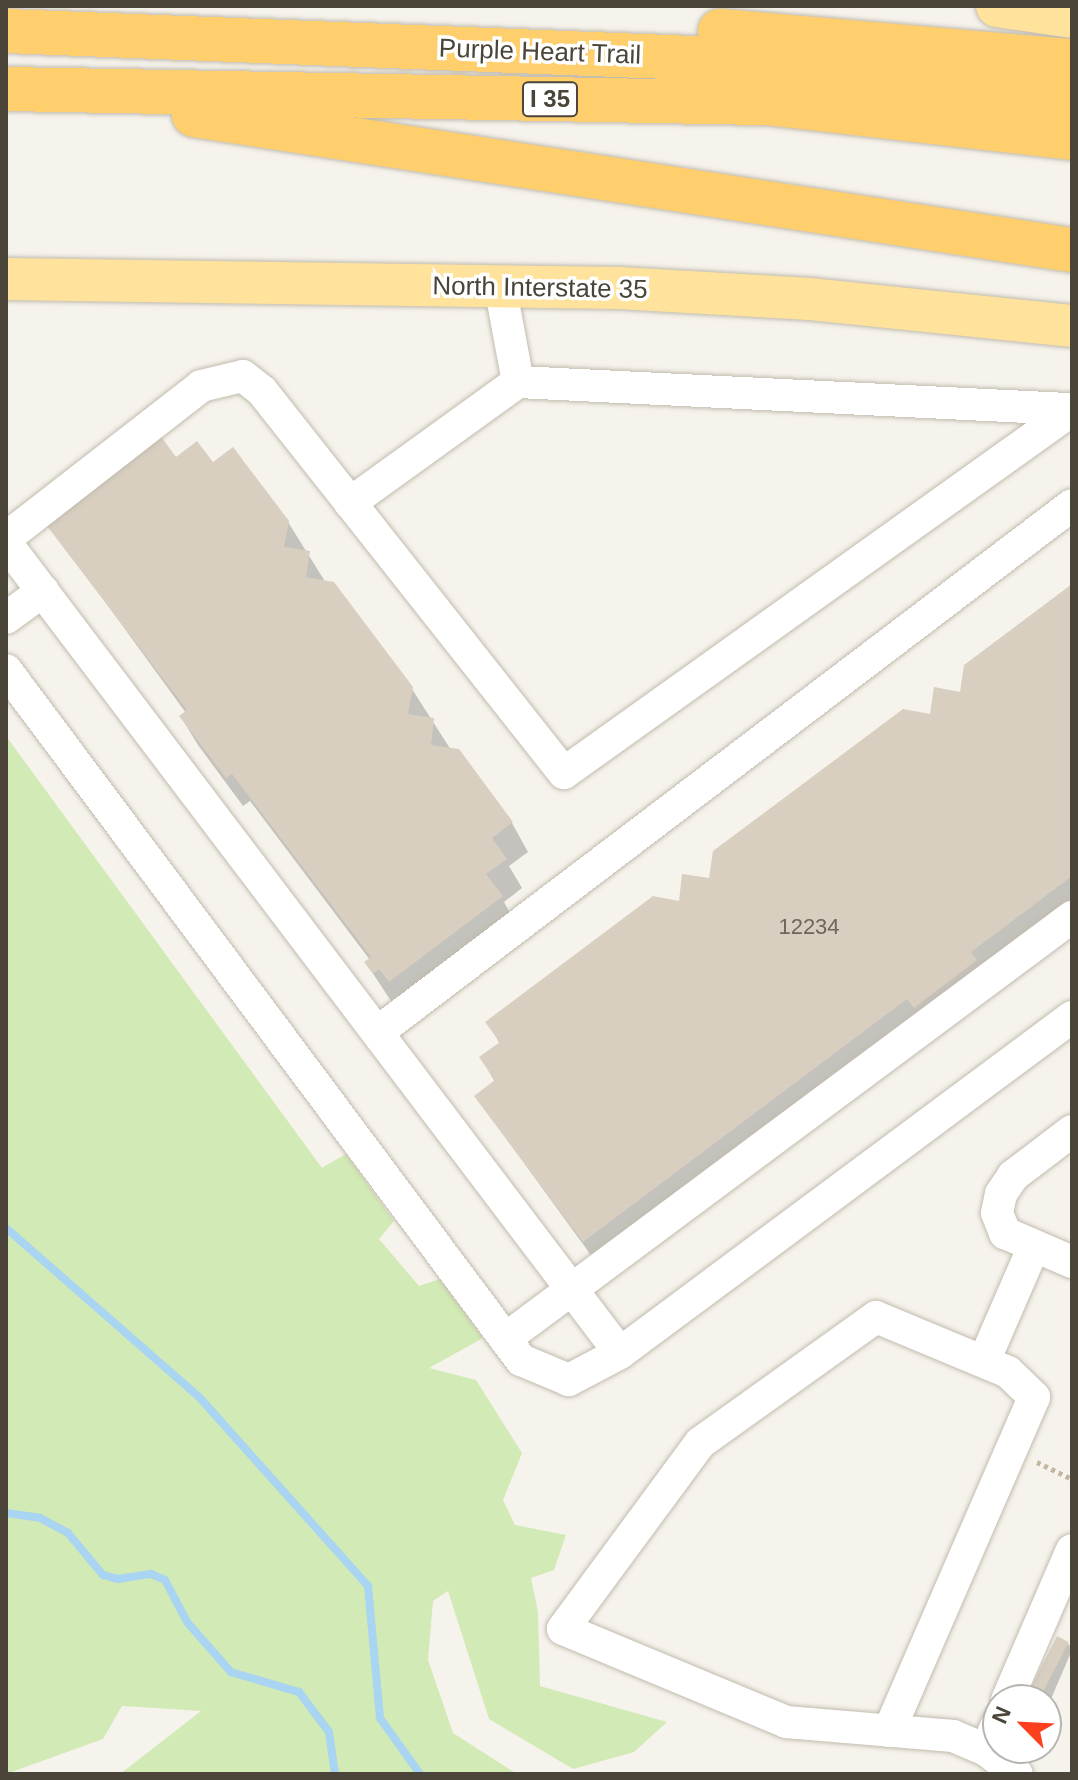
<!DOCTYPE html>
<html>
<head>
<meta charset="utf-8">
<style>
	body { margin:0 }
	#map { position:relative; width:1078px; height:1780px; overflow:hidden; background:#f6f3ec; font-family:Arial,sans-serif }
	div>[style] { position:absolute }
	.green>* { inset:0; background:#d2eab5 }
	.shadow>* { inset:0; background:#0003 }
	.stream>* { height:8px; margin:-4px; padding:0 4px; transform-origin:4px; border-radius:4px; background:#a9d4f2 }
	.building>* { inset:0; background:#d8cfc1; transform-origin:0 0 }
	.path>* { height:5px; margin-top:-2.5px; transform-origin:0; background:repeating-linear-gradient(90deg,#c4b79f 0 4px,transparent 0 8px) }
	.roads { filter:drop-shadow(0 0 2px #c2bbae) drop-shadow(0 0 2px #c2bbae) }
	.minor>* { height:32px; margin:-16px; padding:0 16px; transform-origin:16px; border-radius:16px; background:#fff }
	.major>* { height:42px; margin:-21px; padding:0 21px; transform-origin:21px; border-radius:21px; background:#ffe39c }
	.highway>* { height:44px; margin:-22px; padding:0 22px; transform-origin:22px; border-radius:22px; background:#ffcf6e }
	span { translate:-50% -50%; white-space:nowrap; text-align:center; line-height:1.15; -webkit-text-stroke:7px #fff; paint-order:stroke }
	.number-label { font-size:22px; color:#6e675b }
	.number-label span { -webkit-text-stroke-width:0 }
	.shield-label span { padding:2px 6px; background:#fff; border:2px solid; border-radius:6px; -webkit-text-stroke-width:0 }
	.shield-label { font-size:24px; color:#4b4439; font-weight:700 }
	.street-label { font-size:26px; color:#4b4439 }
	.frame { position:absolute; inset:0; border:8px solid #4b4439; pointer-events:none }
	.north { position:absolute; left:982px; top:1684px; width:80px; height:80px; box-sizing:border-box; background:#fff; border:2px solid #b7b4b0; border-radius:50%; rotate:294deg; font-size:22px; font-weight:700; line-height:32px; text-align:center; color:#4b4439 }
	.north::after { content:''; display:block; margin:auto; width:28px; height:36px; background:#fc3f1d; clip-path:polygon(50% 0,100% 100%,50% 72%,0 100%) }
</style>
</head>
<body>
<div id="map">
	<div class="green">
		<div style="clip-path:polygon(6px 736px,322px 1168px,346px 1154px,394px 1221px,379px 1239px,419px 1286px,440px 1279px,483px 1338px,429px 1368px,476px 1380px,522px 1453px,503px 1500px,515px 1525px,566px 1535px,554px 1570px,531px 1578px,538px 1612px,540px 1686px,667px 1722px,634px 1752px,573px 1769px,489px 1719px,448px 1591px,433px 1601px,428px 1660px,453px 1733px,517px 1774px,120px 1774px,201px 1711px,122px 1706px,103px 1739px,6px 1774px)"></div>
	</div>
	<div class="shadow">
		<div style="clip-path:polygon(212px 465px,288px 522px,326px 583px,412px 689px,451px 750px,512px 823px,528px 852px,509px 866px,522px 888px,504px 902px,517px 926px,407px 1009px,397px 996px,391px 1001px,366px 963px,370px 960px,250px 801px,243px 806px,198px 745px,181px 717px,186px 713px,47px 522px)"></div>
		<div style="clip-path:polygon(1072px 586px,1072px 917px,601px 1269px,476px 1097px,495px 1082px,481px 1058px,500px 1044px,488px 1023px,681px 904px,962px 694px)"></div>
		<div style="clip-path:polygon(1068px 1643px,1072px 1650px,1051px 1699px,1037px 1688px)"></div>
	</div>
	<div class="stream">
		<div style="left:6px;top:1228px;width:258px;rotate:41.2deg"></div>
		<div style="left:200px;top:1398px;width:252px;rotate:48.2deg"></div>
		<div style="left:368px;top:1586px;width:133px;rotate:84.8deg"></div>
		<div style="left:380px;top:1718px;width:69px;rotate:54.5deg"></div>
		<div style="left:6px;top:1513px;width:34px;rotate:8deg"></div>
		<div style="left:40px;top:1518px;width:32px;rotate:28deg"></div>
		<div style="left:68px;top:1533px;width:55px;rotate:50.2deg"></div>
		<div style="left:103px;top:1575px;width:16px;rotate:15deg"></div>
		<div style="left:118px;top:1579px;width:33px;rotate:-9deg"></div>
		<div style="left:151px;top:1574px;width:15px;rotate:23deg"></div>
		<div style="left:165px;top:1580px;width:47px;rotate:62.4deg"></div>
		<div style="left:187px;top:1622px;width:67px;rotate:48.7deg"></div>
		<div style="left:231px;top:1672px;width:71px;rotate:16.4deg"></div>
		<div style="left:299px;top:1692px;width:50px;rotate:53.1deg"></div>
		<div style="left:329px;top:1732px;width:42px;rotate:81.9deg"></div>
	</div>
	<div class="building">
		<div style="clip-path:polygon(160px 435px,176px 457px,197px 441px,213px 462px,233px 447px,289px 521px,284px 547px,310px 551px,306px 577px,334px 582px,413px 687px,408px 714px,434px 718px,431px 745px,459px 749px,513px 822px,492px 838px,507px 859px,486px 874px,503px 896px,389px 982px,379px 969px,373px 974px,364px 962px,371px 957px,232px 774px,226px 778px,179px 716px,187px 710px,44px 522px)"></div>
		<div style="clip-path:polygon(1072px 584px,1072px 876px,971px 952px,977px 960px,914px 1008px,907px 999px,583px 1242px,474px 1096px,495px 1080px,479px 1057px,500px 1042px,485px 1022px,653px 896px,679px 901px,682px 874px,709px 878px,713px 851px,903px 709px,930px 714px,934px 687px,960px 692px,964px 665px)"></div>
		<div style="left:1057px;top:1636px;width:13px;height:56px;rotate:27deg"></div>
	</div>
	<div class="path">
		<div style="left:1037px;top:1462px;width:39px;rotate:26deg"></div>
	</div>
	<div class="roads">
		<div class="minor">
			<div style="left:518px;top:382px;width:552px;rotate:2.81deg"></div>
			<div style="left:350px;top:503px;width:207px;rotate:-35.8deg"></div>
			<div style="left:518px;top:382px;width:98px;rotate:-100.6deg"></div>
			<div style="left:6px;top:538px;width:247px;rotate:-37.9deg"></div>
			<div style="left:201px;top:386px;width:43px;rotate:-13.4deg"></div>
			<div style="left:243px;top:376px;width:24px;rotate:38deg"></div>
			<div style="left:262px;top:391px;width:487px;rotate:51.7deg"></div>
			<div style="left:564px;top:773px;width:624px;rotate:-35.55deg"></div>
			<div style="left:6px;top:543px;width:1016px;rotate:52.84deg"></div>
			<div style="left:620px;top:1353px;width:58px;rotate:152.1deg"></div>
			<div style="left:569px;top:1380px;width:52px;rotate:-157.4deg"></div>
			<div style="left:521px;top:1360px;width:861px;rotate:-126.74deg"></div>
			<div style="left:6px;top:618px;width:46px;rotate:-36.1deg"></div>
			<div style="left:378px;top:1032px;width:871px;rotate:-37.21deg"></div>
			<div style="left:1072px;top:1131px;width:74px;rotate:142.7deg"></div>
			<div style="left:1013px;top:1176px;width:22px;rotate:124deg"></div>
			<div style="left:1001px;top:1194px;width:19px;rotate:102deg"></div>
			<div style="left:997px;top:1213px;width:22px;rotate:68deg"></div>
			<div style="left:1005px;top:1233px;width:73px;rotate:23.4deg"></div>
			<div style="left:505px;top:1339px;width:707px;rotate:-36.66deg"></div>
			<div style="left:620px;top:1353px;width:563px;rotate:-36.63deg"></div>
			<div style="left:984px;top:1361px;width:125px;rotate:-66.5deg"></div>
			<div style="left:1007px;top:1700px;width:163px;rotate:-66.6deg"></div>
			<div style="left:889px;top:1731px;width:364px;rotate:-66.5deg"></div>
			<div style="left:1034px;top:1397px;width:36px;rotate:-136deg"></div>
			<div style="left:1008px;top:1372px;width:143px;rotate:-157.4deg"></div>
			<div style="left:876px;top:1317px;width:216px;rotate:144.4deg"></div>
			<div style="left:700px;top:1443px;width:231px;rotate:126.4deg"></div>
			<div style="left:563px;top:1629px;width:242px;rotate:22.6deg"></div>
			<div style="left:786px;top:1722px;width:168px;rotate:4.8deg"></div>
			<div style="left:953px;top:1736px;width:36px;rotate:23deg"></div>
			<div style="left:986px;top:1750px;width:39px;rotate:38deg"></div>
			<div style="left:986px;top:1750px;width:30px;rotate:-67deg"></div>
		</div>
		<div class="major">
			<div style="left:997px;top:6px;width:76px;rotate:8.3deg"></div>
			<div style="left:6px;top:279px;width:613px;rotate:0.84deg"></div>
			<div style="left:619px;top:288px;width:191px;rotate:3.3deg"></div>
			<div style="left:810px;top:299px;width:263px;rotate:5.9deg"></div>
		</div>
		<div class="highway">
			<div style="left:6px;top:31px;width:715px;rotate:2.25deg"></div>
			<div style="left:720px;top:59px;width:354px;rotate:6.6deg"></div>
			<div style="left:720px;top:31px;width:353px;rotate:4.9deg"></div>
			<div style="left:6px;top:89px;width:760px;rotate:1.06deg"></div>
			<div style="left:766px;top:103px;width:308px;rotate:6.5deg"></div>
			<div style="left:194px;top:115px;width:888px;rotate:8.74deg"></div>
		</div>
	</div>
	<div class="number-label">
		<span style="left:809px;top:927px">12234</span>
	</div>
	<div class="shield-label">
		<span style="left:550px;top:99px">I 35</span>
	</div>
	<div class="street-label">
		<span style="left:540px;top:52px;rotate:2deg">Purple Heart Trail</span>
		<span style="left:540px;top:288px;rotate:1deg">North Interstate 35</span>
	</div>
	<div class="frame"></div>
	<div class="north">N</div>
</div>
</body>
</html>
